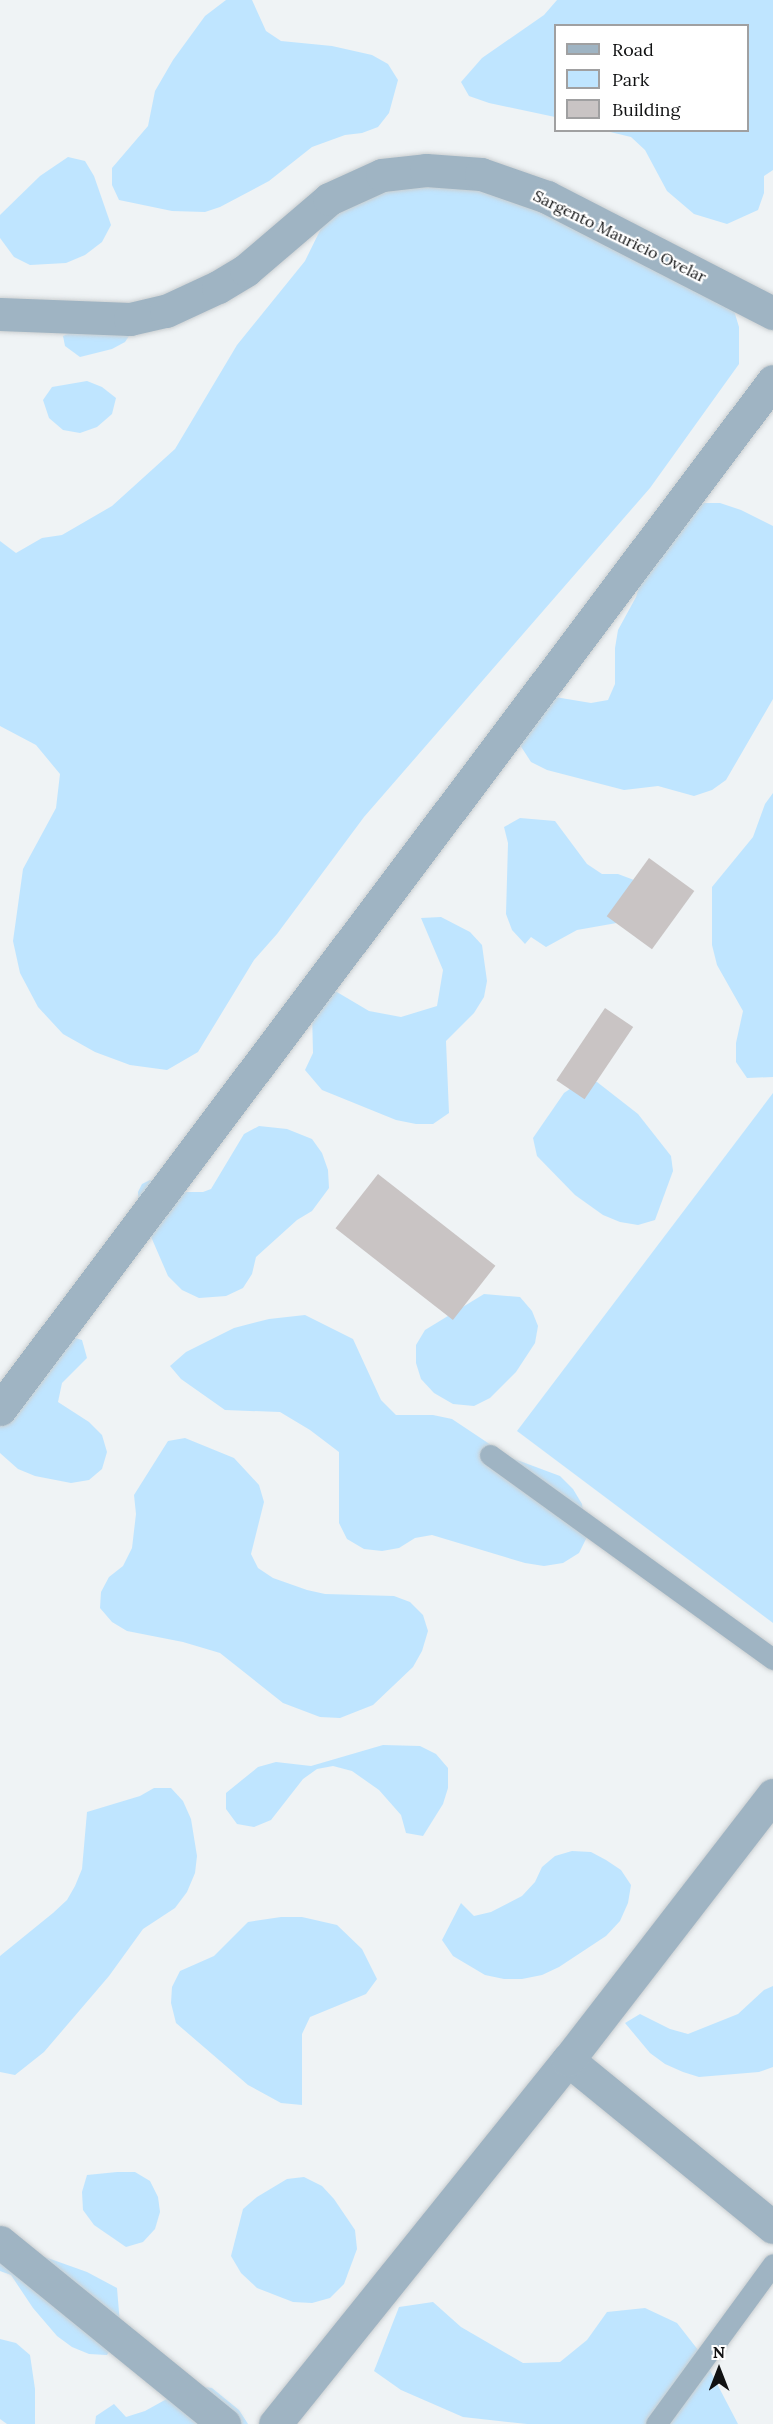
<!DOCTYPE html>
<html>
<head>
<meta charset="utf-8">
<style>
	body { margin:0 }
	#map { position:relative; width:773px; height:2424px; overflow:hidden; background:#eff3f5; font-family:Lora,serif }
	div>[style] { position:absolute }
	.green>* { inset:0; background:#bfe5ff }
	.building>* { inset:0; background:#c9c4c4; transform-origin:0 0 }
	.roads { filter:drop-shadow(0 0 2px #cbcfd1) drop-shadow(0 0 2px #cbcfd1) }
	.service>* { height:21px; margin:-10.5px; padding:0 10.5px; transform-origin:10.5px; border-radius:10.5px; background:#9fb4c3 }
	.minor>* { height:33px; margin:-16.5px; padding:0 16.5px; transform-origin:16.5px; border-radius:16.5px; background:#9fb4c3 }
	.tertiary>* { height:33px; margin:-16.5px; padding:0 16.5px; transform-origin:16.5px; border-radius:16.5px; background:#9fb4c3 }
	span { translate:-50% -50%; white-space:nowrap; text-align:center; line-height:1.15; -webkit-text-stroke:4.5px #fff; paint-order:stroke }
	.street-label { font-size:16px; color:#111213 }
	.legend { position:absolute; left:554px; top:24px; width:195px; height:108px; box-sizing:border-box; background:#fff; border:2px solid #a0a0a1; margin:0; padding:8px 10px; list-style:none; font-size:18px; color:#111213 }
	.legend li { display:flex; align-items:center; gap:12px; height:30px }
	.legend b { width:30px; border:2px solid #a0a0a1 }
	.north { position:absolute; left:689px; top:2340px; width:60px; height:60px; -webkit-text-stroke:4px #fff; paint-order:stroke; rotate:0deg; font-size:16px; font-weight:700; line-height:24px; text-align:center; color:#111213 }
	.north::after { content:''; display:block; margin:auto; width:21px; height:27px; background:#111213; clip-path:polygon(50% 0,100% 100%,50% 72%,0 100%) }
</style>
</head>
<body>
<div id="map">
	<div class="green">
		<div style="clip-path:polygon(226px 0,252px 0,266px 31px,281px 41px,332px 46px,372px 55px,388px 64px,398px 80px,389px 113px,378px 127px,362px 133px,345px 135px,312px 147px,269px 181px,220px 207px,205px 212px,172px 211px,119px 200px,112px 185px,112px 168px,148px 126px,155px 91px,173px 60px,205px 16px)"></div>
		<div style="clip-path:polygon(557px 0,773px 0,773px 170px,764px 176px,764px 193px,758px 210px,727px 224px,694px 214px,667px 191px,645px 150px,631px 137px,606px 131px,748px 130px,748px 26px,556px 26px,555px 117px,489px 103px,469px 96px,461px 82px,482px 58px,544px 15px)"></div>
		<div style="clip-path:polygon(68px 157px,85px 161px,94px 176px,111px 225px,102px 242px,85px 255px,66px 263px,30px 265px,14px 257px,0 238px,0 215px,40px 176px)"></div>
		<div style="clip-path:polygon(406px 184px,514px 185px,729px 294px,739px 327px,739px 364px,650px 488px,364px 817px,277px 934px,254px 960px,198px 1052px,167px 1070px,130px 1065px,95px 1052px,63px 1034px,38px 1007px,20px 973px,13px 941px,23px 869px,56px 808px,60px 774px,36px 745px,0 726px,0 541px,16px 553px,42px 538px,62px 535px,112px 506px,175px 449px,237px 345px,305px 261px,335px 200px)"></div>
		<div style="clip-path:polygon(72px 332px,131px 333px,125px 342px,112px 349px,80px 357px,65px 346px,63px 336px)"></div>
		<div style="clip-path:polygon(87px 381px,102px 387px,116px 398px,112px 414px,97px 427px,80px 433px,63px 430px,49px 418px,43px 400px,52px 387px)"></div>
		<div style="clip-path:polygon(704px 503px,720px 503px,741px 510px,773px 526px,773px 699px,726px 780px,712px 790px,694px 796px,658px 786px,624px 790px,547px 770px,531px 762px,520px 745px,516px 727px,555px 697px,591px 703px,608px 700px,615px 684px,615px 648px,618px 630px,636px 597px,641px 580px,688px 507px)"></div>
		<div style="clip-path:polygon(773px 793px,773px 1077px,747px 1078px,736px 1062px,736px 1043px,743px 1011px,717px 965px,712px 945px,712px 887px,753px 837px,765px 804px)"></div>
		<div style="clip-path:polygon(520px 818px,555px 821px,587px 864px,602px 874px,618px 874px,634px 880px,646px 891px,628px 921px,577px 930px,546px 947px,531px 937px,525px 944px,512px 930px,506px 914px,508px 843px,504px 827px)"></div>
		<div style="clip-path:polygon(441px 917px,470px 932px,482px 945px,487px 981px,484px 997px,474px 1013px,446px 1041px,449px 1113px,433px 1124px,416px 1124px,396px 1120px,322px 1090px,305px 1070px,313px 1053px,312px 1013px,320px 982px,369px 1011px,401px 1017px,437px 1006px,443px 970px,421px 918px)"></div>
		<div style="clip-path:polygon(580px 1082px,597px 1082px,638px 1114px,671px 1156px,673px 1171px,655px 1220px,638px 1225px,620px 1222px,603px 1215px,575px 1195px,537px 1156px,533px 1138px,564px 1093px)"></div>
		<div style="clip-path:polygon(773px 1093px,773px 1623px,517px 1431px)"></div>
		<div style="clip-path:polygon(259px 1126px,287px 1129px,312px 1139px,322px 1153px,328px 1170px,329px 1188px,312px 1211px,297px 1220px,256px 1257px,252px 1274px,243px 1288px,226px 1296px,199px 1298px,182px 1290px,168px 1276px,139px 1209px,138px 1192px,142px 1184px,150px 1180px,185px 1192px,203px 1192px,211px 1189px,244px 1134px)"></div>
		<div style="clip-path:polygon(484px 1294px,520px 1297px,532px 1311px,538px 1326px,535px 1343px,516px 1372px,490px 1398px,474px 1406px,453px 1404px,434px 1393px,421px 1379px,416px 1363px,416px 1345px,425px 1330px)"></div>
		<div style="clip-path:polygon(305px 1315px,353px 1339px,381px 1400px,396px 1415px,433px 1415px,452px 1419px,509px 1457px,560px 1476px,573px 1489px,582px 1504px,587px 1537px,579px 1553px,563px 1563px,544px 1566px,525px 1563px,432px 1535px,415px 1538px,399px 1548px,382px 1551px,364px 1549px,347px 1539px,339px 1523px,339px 1452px,310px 1430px,280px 1412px,225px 1410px,181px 1379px,170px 1366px,186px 1352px,234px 1328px,269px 1319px)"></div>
		<div style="clip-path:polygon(65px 1335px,82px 1340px,87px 1358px,62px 1383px,58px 1402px,89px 1422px,102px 1435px,107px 1452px,102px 1469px,89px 1480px,71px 1483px,35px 1476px,18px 1469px,0 1453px,0 1399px)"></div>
		<div style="clip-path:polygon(185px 1438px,234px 1458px,259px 1485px,264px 1502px,251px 1554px,258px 1568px,273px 1578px,307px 1590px,325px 1594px,394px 1596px,410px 1602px,423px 1615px,428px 1631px,422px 1651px,413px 1667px,373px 1705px,340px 1718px,320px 1717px,283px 1703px,220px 1653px,183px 1642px,127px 1631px,112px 1622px,100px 1608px,101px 1592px,109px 1577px,123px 1566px,132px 1548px,136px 1514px,134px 1495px,168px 1441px)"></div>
		<div style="clip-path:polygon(383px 1745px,420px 1746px,436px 1754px,448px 1768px,448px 1788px,443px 1804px,423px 1836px,406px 1833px,401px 1815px,379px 1790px,352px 1771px,333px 1766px,317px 1769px,303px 1779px,271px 1820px,254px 1827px,237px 1824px,226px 1809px,226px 1793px,258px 1767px,276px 1762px,311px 1766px)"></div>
		<div style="clip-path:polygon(154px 1788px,171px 1788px,183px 1801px,191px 1819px,197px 1856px,195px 1873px,187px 1892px,175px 1908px,143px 1929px,109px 1976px,44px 2052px,15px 2075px,0 2072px,0 1956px,53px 1913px,67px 1900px,75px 1886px,82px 1869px,87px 1812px,140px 1796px)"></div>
		<div style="clip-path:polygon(572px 1851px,591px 1852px,606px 1860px,621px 1870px,631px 1885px,628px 1903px,620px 1921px,606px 1936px,559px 1967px,542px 1975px,522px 1979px,504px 1979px,485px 1975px,453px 1956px,442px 1940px,461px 1903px,474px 1916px,491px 1912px,522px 1896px,535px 1882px,542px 1867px,555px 1856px)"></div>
		<div style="clip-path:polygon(281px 1917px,302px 1917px,337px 1925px,362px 1949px,377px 1979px,366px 1994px,310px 2017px,302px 2034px,302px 2105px,281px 2103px,248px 2085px,176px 2023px,171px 2003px,172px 1987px,180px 1971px,214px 1956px,248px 1922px)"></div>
		<div style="clip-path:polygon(773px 1986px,773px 2067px,759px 2072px,699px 2077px,683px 2072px,665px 2064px,650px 2053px,625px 2023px,640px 2014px,670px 2029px,688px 2034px,738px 2014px,764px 1990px)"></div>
		<div style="clip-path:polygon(117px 2172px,135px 2172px,150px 2181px,158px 2197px,160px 2212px,155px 2229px,143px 2242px,126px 2247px,94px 2225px,83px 2210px,82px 2192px,87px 2175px)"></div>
		<div style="clip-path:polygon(304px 2177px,322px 2186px,334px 2199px,355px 2230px,357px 2249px,344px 2284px,330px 2298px,312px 2303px,293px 2302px,257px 2288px,241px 2273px,231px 2256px,243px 2209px,257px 2197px,287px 2179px)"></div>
		<div style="clip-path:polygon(0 2241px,87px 2272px,117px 2288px,120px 2324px,116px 2341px,107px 2355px,89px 2354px,72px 2347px,57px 2336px,33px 2308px,11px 2275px,0 2271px)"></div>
		<div style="clip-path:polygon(433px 2302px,461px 2327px,523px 2363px,560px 2362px,587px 2340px,607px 2312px,645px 2308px,677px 2323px,702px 2355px,738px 2424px,527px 2424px,463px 2417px,401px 2390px,374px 2371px,399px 2307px)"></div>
		<div style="clip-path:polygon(0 2339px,16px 2343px,30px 2355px,35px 2389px,35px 2424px,7px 2424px,0 2419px)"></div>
		<div style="clip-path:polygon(192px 2385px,212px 2388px,239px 2410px,248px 2424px,95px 2424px,96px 2416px,114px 2404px,126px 2417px,145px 2411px)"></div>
	</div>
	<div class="building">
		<div style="left:649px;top:858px;width:56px;height:72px;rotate:36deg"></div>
		<div style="left:605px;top:1008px;width:34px;height:87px;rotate:34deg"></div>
		<div style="left:378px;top:1174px;width:149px;height:69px;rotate:38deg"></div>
	</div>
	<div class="roads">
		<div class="service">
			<div style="left:490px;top:1455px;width:349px;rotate:35.8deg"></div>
			<div style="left:656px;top:2424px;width:198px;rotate:-53.8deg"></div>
		</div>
		<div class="minor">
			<div style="left:0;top:314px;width:130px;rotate:2.2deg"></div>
			<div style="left:130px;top:319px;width:37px;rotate:-13deg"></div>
			<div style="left:166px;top:311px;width:57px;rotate:-24.8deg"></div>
			<div style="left:218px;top:287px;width:33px;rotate:-31deg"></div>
			<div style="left:246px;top:270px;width:109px;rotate:-40.5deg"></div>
			<div style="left:329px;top:199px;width:58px;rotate:-24.4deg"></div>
			<div style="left:382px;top:175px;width:44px;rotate:-6.5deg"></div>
			<div style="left:426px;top:170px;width:55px;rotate:4.2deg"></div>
			<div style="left:481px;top:174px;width:70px;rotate:19.2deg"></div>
			<div style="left:547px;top:197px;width:254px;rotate:27.2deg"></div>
			<div style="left:0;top:1409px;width:1286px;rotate:-53.06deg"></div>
			<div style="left:568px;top:2060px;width:264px;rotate:39.2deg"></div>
			<div style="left:0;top:2242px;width:289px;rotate:39.1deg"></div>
		</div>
		<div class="tertiary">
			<div style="left:275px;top:2424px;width:467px;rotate:-51.2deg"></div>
			<div style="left:568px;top:2060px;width:335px;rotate:-52.3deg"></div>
		</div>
	</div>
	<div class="street-label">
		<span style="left:620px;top:236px;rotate:26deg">Sargento Mauricio Ovelar</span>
	</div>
	<ul class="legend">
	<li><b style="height:8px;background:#9fb4c3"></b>Road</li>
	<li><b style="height:16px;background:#bfe5ff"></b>Park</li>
	<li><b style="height:16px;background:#c9c4c4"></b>Building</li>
	</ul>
	<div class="north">N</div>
</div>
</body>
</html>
